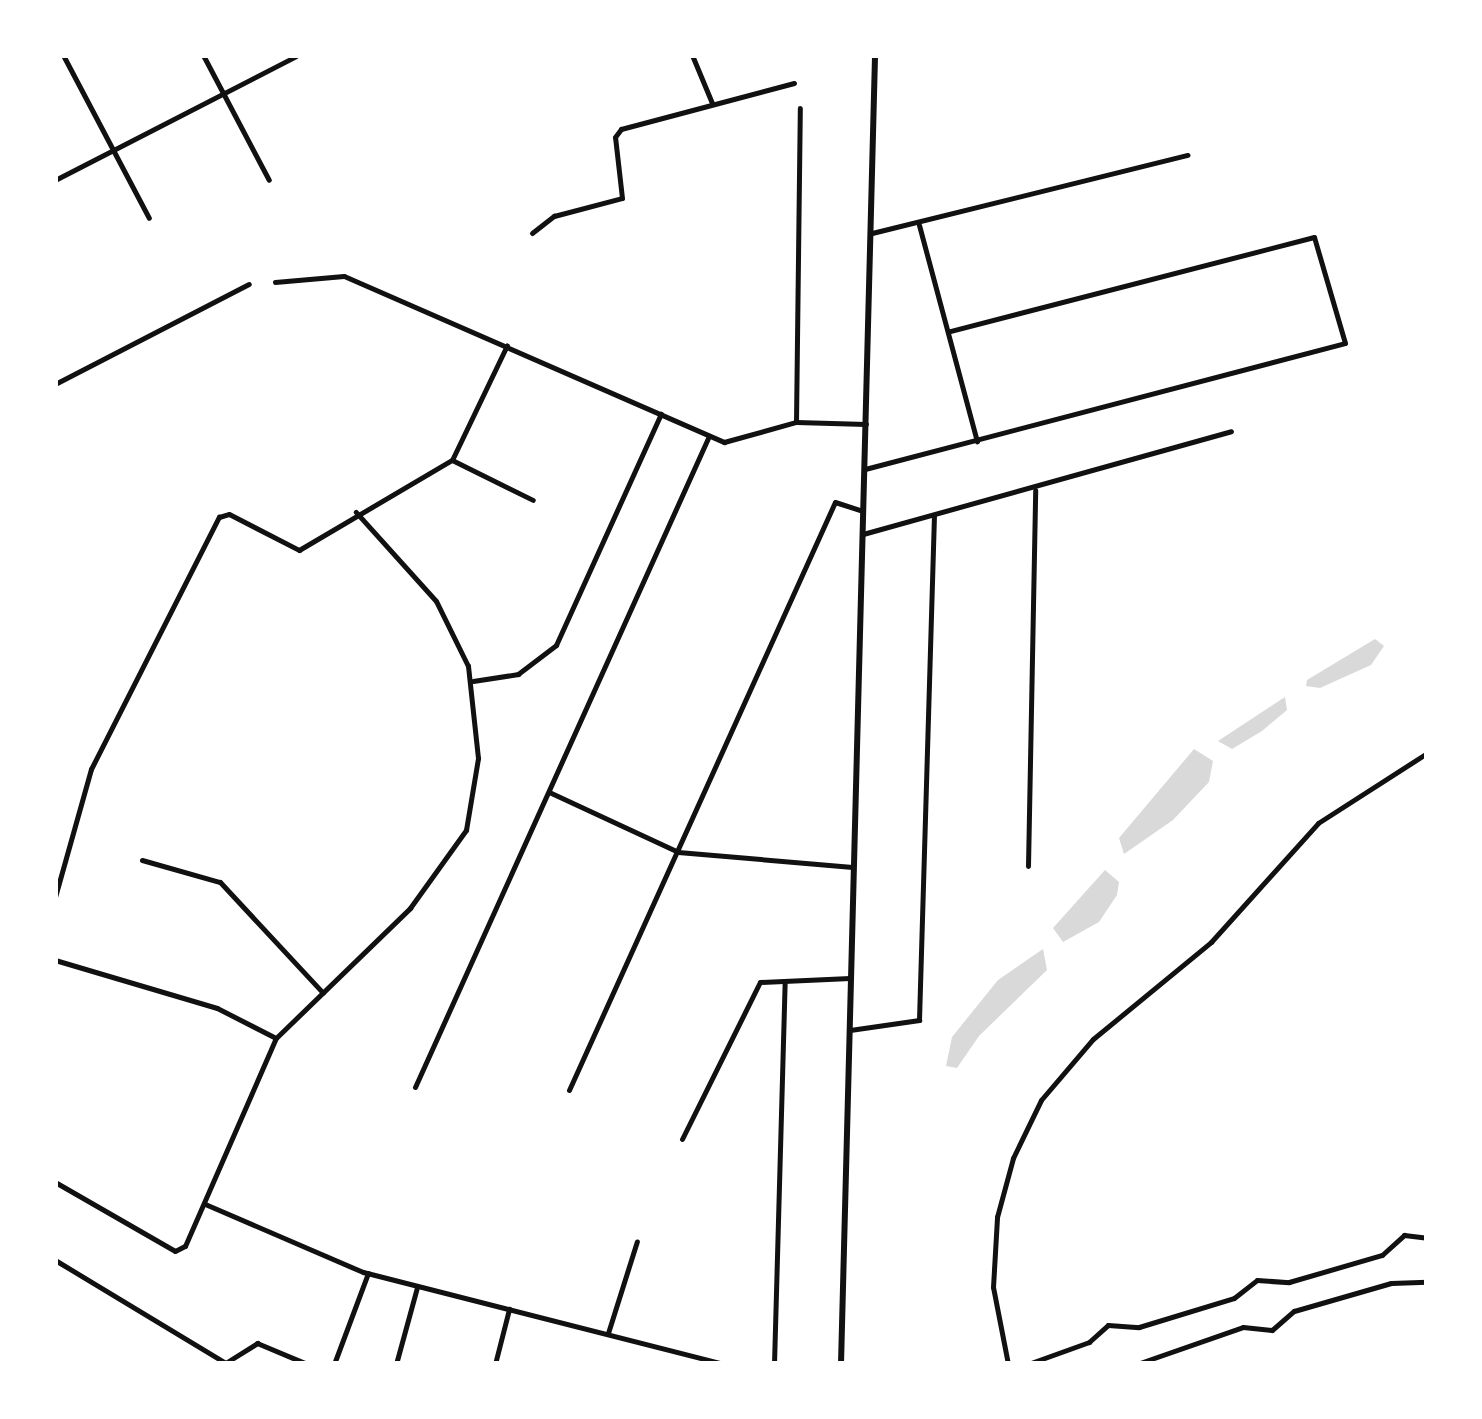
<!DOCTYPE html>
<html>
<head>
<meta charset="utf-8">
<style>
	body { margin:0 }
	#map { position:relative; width:1482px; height:1419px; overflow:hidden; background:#fff; font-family:"DejaVu Sans",sans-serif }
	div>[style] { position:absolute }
	.water>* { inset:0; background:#d9d9d9 }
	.minor>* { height:5px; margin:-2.5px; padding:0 2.5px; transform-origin:2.5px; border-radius:2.5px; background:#111 }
	.tertiary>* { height:6px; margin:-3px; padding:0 3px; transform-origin:3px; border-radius:3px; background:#111 }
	span { translate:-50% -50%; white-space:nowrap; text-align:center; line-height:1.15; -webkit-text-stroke:9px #fff; paint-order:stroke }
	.frame { position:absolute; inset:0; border:58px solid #fff; pointer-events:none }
</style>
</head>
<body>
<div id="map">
	<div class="water">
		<div style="clip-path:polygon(1375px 639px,1384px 646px,1371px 665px,1320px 688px,1306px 686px,1307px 680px)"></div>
		<div style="clip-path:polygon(1285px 697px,1287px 710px,1262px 731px,1232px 749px,1218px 741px)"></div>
		<div style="clip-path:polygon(1194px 749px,1213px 761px,1209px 782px,1173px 820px,1124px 854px,1119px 838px)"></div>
		<div style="clip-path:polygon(1105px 870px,1119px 882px,1117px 895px,1099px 922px,1063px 942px,1053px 928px)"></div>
		<div style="clip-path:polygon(1043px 949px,1047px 970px,979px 1036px,957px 1068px,946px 1066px,952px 1037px,998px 980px)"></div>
	</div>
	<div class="minor">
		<div style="left:63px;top:55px;width:184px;rotate:62.2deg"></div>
		<div style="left:203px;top:55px;width:141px;rotate:62.2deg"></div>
		<div style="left:692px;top:55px;width:52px;rotate:67.4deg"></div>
		<div style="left:55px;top:180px;width:271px;rotate:-27.2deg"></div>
		<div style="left:919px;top:225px;width:224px;rotate:75deg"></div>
		<div style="left:532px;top:233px;width:28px;rotate:-38deg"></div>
		<div style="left:554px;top:216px;width:70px;rotate:-14.8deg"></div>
		<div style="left:622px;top:198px;width:61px;rotate:-96.5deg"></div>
		<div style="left:615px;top:137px;width:10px;rotate:-53deg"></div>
		<div style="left:621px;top:129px;width:179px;rotate:-14.9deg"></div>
		<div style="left:872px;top:233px;width:325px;rotate:-13.9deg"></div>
		<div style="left:275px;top:282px;width:69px;rotate:-5deg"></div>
		<div style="left:344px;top:276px;width:415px;rotate:23.6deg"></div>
		<div style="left:724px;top:442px;width:75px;rotate:-15.5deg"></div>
		<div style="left:796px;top:422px;width:314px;rotate:-89.3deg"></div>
		<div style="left:55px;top:384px;width:218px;rotate:-27.3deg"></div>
		<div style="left:796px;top:422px;width:70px;rotate:1.6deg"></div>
		<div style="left:452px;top:460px;width:90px;rotate:26.3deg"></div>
		<div style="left:865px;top:469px;width:496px;rotate:-14.7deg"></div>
		<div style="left:1345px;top:343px;width:110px;rotate:-106.3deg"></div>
		<div style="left:1314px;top:237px;width:376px;rotate:165.5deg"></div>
		<div style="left:863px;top:534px;width:382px;rotate:-15.6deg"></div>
		<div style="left:473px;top:681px;width:46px;rotate:-8.8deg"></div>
		<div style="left:518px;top:674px;width:48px;rotate:-37.3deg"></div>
		<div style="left:556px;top:645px;width:254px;rotate:-65.6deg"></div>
		<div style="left:549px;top:792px;width:142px;rotate:24.9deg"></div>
		<div style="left:678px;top:852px;width:175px;rotate:4.9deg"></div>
		<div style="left:142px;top:860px;width:81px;rotate:15.8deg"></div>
		<div style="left:220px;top:882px;width:151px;rotate:47.1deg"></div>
		<div style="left:1028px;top:866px;width:376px;rotate:-88.9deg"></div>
		<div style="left:55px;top:897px;width:133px;rotate:-74.3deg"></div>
		<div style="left:91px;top:769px;width:283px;rotate:-63.1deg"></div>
		<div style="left:219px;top:517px;width:10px;rotate:-17deg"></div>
		<div style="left:229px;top:514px;width:79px;rotate:27.2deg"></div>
		<div style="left:299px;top:550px;width:178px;rotate:-30.5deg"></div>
		<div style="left:452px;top:460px;width:127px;rotate:-64.4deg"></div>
		<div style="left:55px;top:960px;width:169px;rotate:16.5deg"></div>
		<div style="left:217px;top:1008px;width:66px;rotate:27deg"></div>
		<div style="left:850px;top:1030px;width:70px;rotate:-8.2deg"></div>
		<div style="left:919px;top:1020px;width:504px;rotate:-88.3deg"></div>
		<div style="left:415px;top:1087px;width:714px;rotate:-65.7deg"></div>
		<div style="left:569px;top:1090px;width:645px;rotate:-65.66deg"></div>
		<div style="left:835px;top:502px;width:28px;rotate:18deg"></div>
		<div style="left:682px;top:1139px;width:175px;rotate:-63.6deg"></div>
		<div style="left:760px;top:982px;width:90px;rotate:-2.5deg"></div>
		<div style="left:55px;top:1182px;width:138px;rotate:29.9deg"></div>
		<div style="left:175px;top:1251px;width:11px;rotate:-27deg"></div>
		<div style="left:185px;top:1246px;width:227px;rotate:-66.4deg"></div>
		<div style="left:276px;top:1038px;width:187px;rotate:-44.1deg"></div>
		<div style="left:410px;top:908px;width:96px;rotate:-54.3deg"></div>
		<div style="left:466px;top:830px;width:73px;rotate:-80.5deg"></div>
		<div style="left:478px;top:758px;width:93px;rotate:-96.2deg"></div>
		<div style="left:468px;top:666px;width:72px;rotate:-116.2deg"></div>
		<div style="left:436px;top:601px;width:120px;rotate:-132deg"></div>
		<div style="left:205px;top:1204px;width:172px;rotate:23.3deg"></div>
		<div style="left:363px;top:1272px;width:374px;rotate:14.3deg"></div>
		<div style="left:55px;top:1260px;width:200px;rotate:31.1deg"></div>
		<div style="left:608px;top:1333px;width:96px;rotate:-72.5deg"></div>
		<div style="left:227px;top:1362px;width:36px;rotate:-32deg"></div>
		<div style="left:257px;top:1343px;width:54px;rotate:22.8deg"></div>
		<div style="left:334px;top:1364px;width:97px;rotate:-69.5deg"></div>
		<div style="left:396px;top:1364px;width:80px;rotate:-74.7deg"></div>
		<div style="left:495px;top:1364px;width:57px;rotate:-75.7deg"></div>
		<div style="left:774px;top:1364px;width:383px;rotate:-88.4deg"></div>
		<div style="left:1008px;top:1364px;width:78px;rotate:-101deg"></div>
		<div style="left:993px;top:1287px;width:70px;rotate:-86.7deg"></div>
		<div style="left:997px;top:1217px;width:61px;rotate:-74.8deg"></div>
		<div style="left:1013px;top:1158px;width:64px;rotate:-64.2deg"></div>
		<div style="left:1041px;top:1100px;width:80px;rotate:-49.6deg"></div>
		<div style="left:1093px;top:1039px;width:153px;rotate:-39.4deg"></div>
		<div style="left:1211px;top:942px;width:160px;rotate:-48deg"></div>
		<div style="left:1318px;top:823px;width:130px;rotate:-32.7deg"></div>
		<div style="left:1028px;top:1364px;width:65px;rotate:-19.8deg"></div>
		<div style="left:1089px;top:1342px;width:25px;rotate:-42deg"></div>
		<div style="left:1108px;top:1325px;width:31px;rotate:4deg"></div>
		<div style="left:1139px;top:1327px;width:99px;rotate:-17deg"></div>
		<div style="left:1234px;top:1298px;width:29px;rotate:-38deg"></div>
		<div style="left:1257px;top:1280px;width:32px;rotate:4deg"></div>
		<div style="left:1289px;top:1282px;width:97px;rotate:-16.2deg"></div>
		<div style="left:1382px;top:1255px;width:30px;rotate:-42deg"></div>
		<div style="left:1404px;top:1235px;width:23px;rotate:7deg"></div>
		<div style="left:1137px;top:1364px;width:112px;rotate:-19.2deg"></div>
		<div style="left:1243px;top:1327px;width:29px;rotate:6deg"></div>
		<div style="left:1272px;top:1330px;width:29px;rotate:-41deg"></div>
		<div style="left:1294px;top:1311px;width:101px;rotate:-16.1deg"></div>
		<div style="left:1391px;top:1283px;width:36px;rotate:-2deg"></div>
	</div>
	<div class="tertiary">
		<div style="left:841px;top:1364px;width:1309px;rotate:-88.51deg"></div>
	</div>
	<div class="frame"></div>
</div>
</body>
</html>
